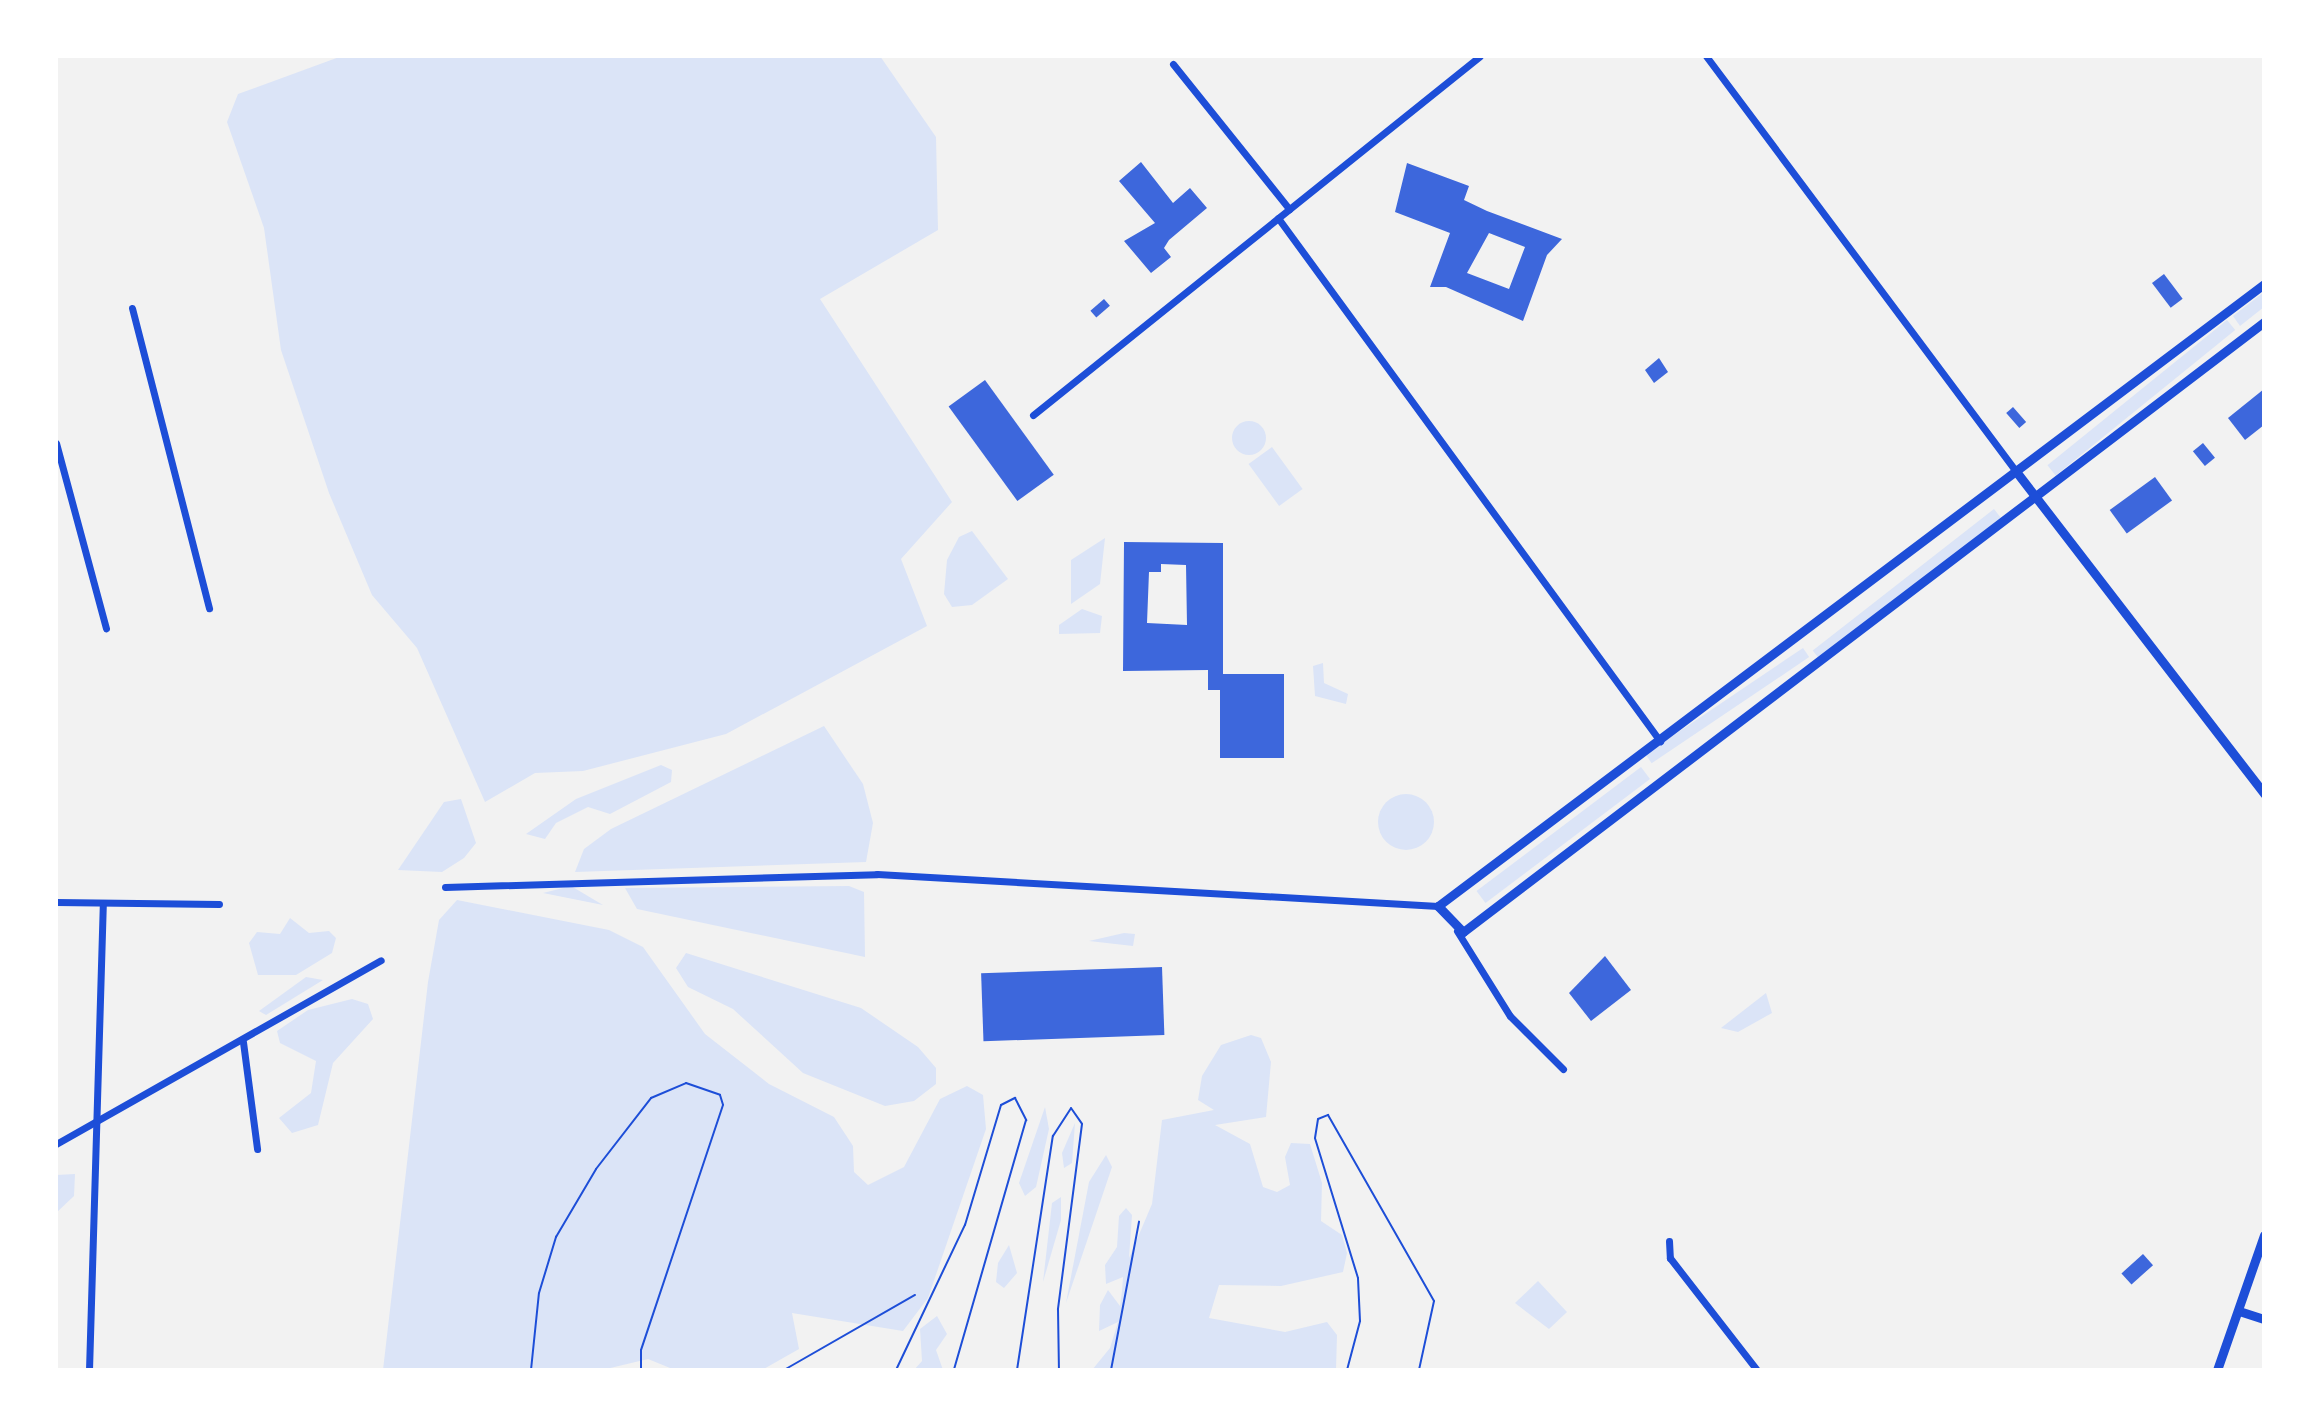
<!DOCTYPE html>
<html>
<head>
<meta charset="utf-8">
<style>
	body { margin:0 }
	#map { position:relative; width:2320px; height:1426px; overflow:hidden; background:#f2f2f2; font-family:"Work Sans",sans-serif }
	div>[style] { position:absolute }
	.green>* { inset:0; background:#dbe4f7; transform-origin:0 0 }
	.round { border-radius:50% }
	.building>* { inset:0; background:#3d67dc; transform-origin:0 0 }
	.path>* { height:2px; margin:-1px; padding:0 1px; transform-origin:1px; border-radius:1px; background:#1d4ed8 }
	.minor>* { height:7px; margin:-3.5px; padding:0 3.5px; transform-origin:3.5px; border-radius:3.5px; background:#1d4ed8 }
	.tertiary>* { height:9px; margin:-4.5px; padding:0 4.5px; transform-origin:4.5px; border-radius:4.5px; background:#1d4ed8 }
	span { translate:-50% -50%; white-space:nowrap; text-align:center; line-height:1.15; -webkit-text-stroke:6px #fff; paint-order:stroke }
	.frame { position:absolute; inset:0; border:58px solid #fff; pointer-events:none }
</style>
</head>
<body>
<div id="map">
	<div class="green">
		<div style="clip-path:polygon(342px 56px,880px 56px,936px 137px,938px 230px,820px 299px,952px 502px,901px 559px,927px 626px,726px 734px,583px 771px,535px 773px,485px 802px,417px 648px,372px 595px,329px 493px,281px 350px,264px 228px,227px 122px,238px 94px)"></div>
		<div style="clip-path:polygon(2264px 292px,2264px 307px,2240px 326px,2233px 316px)"></div>
		<div style="left:2227px;top:320px;width:13px;height:231px;rotate:51deg"></div>
		<div class="round" style="left:1232px;top:421px;width:34px;height:34px"></div>
		<div style="left:1272px;top:447px;width:52px;height:29px;rotate:54deg"></div>
		<div style="left:1994px;top:509px;width:11px;height:230px;rotate:52deg"></div>
		<div style="clip-path:polygon(972px 531px,1008px 579px,972px 605px,952px 607px,944px 594px,947px 560px,959px 537px)"></div>
		<div style="clip-path:polygon(1105px 538px,1100px 584px,1071px 604px,1071px 560px)"></div>
		<div style="clip-path:polygon(1082px 609px,1102px 616px,1100px 633px,1059px 634px,1059px 625px)"></div>
		<div style="left:1803px;top:648px;width:11px;height:190px;rotate:56deg"></div>
		<div style="clip-path:polygon(1323px 663px,1324px 683px,1348px 694px,1346px 704px,1315px 696px,1313px 666px)"></div>
		<div style="clip-path:polygon(824px 726px,863px 784px,873px 823px,866px 862px,575px 872px,584px 849px,611px 829px)"></div>
		<div style="clip-path:polygon(661px 765px,672px 770px,671px 782px,610px 814px,588px 807px,556px 823px,545px 839px,526px 834px,576px 799px)"></div>
		<div style="left:1641px;top:767px;width:15px;height:206px;rotate:53deg"></div>
		<div class="round" style="left:1378px;top:794px;width:56px;height:56px"></div>
		<div style="clip-path:polygon(461px 799px,476px 843px,464px 858px,442px 872px,398px 870px,444px 802px)"></div>
		<div style="clip-path:polygon(571px 886px,603px 905px,543px 893px)"></div>
		<div style="clip-path:polygon(849px 886px,864px 892px,865px 957px,637px 909px,625px 888px)"></div>
		<div style="clip-path:polygon(457px 900px,609px 930px,643px 947px,705px 1034px,769px 1084px,834px 1117px,853px 1146px,854px 1172px,868px 1185px,904px 1167px,940px 1099px,967px 1086px,983px 1095px,986px 1129px,928px 1298px,903px 1331px,792px 1313px,799px 1349px,762px 1370px,675px 1370px,648px 1359px,602px 1370px,383px 1370px,428px 982px,439px 920px)"></div>
		<div style="clip-path:polygon(290px 918px,309px 933px,329px 931px,336px 938px,332px 953px,296px 975px,258px 975px,249px 943px,257px 932px,280px 934px)"></div>
		<div style="clip-path:polygon(1124px 933px,1135px 934px,1133px 946px,1089px 941px)"></div>
		<div style="clip-path:polygon(686px 953px,861px 1008px,918px 1047px,936px 1068px,936px 1084px,914px 1101px,885px 1106px,803px 1073px,733px 1009px,688px 987px,676px 968px)"></div>
		<div style="clip-path:polygon(306px 977px,323px 980px,266px 1015px,259px 1011px)"></div>
		<div style="clip-path:polygon(1766px 993px,1772px 1013px,1738px 1032px,1721px 1028px)"></div>
		<div style="clip-path:polygon(352px 999px,368px 1004px,373px 1019px,333px 1063px,318px 1125px,292px 1133px,279px 1118px,311px 1093px,316px 1061px,280px 1043px,277px 1031px,308px 1010px)"></div>
		<div style="clip-path:polygon(1251px 1035px,1261px 1038px,1271px 1062px,1266px 1117px,1215px 1125px,1250px 1144px,1263px 1187px,1277px 1192px,1290px 1185px,1285px 1157px,1291px 1143px,1310px 1144px,1322px 1183px,1321px 1221px,1342px 1235px,1347px 1253px,1343px 1272px,1281px 1286px,1219px 1285px,1209px 1318px,1285px 1332px,1327px 1322px,1337px 1335px,1336px 1370px,1092px 1370px,1110px 1348px,1118px 1322px,1099px 1331px,1100px 1305px,1108px 1290px,1120px 1306px,1122px 1291px,1123px 1277px,1106px 1284px,1105px 1265px,1117px 1247px,1119px 1216px,1126px 1208px,1132px 1215px,1129px 1258px,1152px 1204px,1162px 1120px,1214px 1110px,1198px 1100px,1202px 1076px,1221px 1045px)"></div>
		<div style="clip-path:polygon(1045px 1107px,1049px 1129px,1036px 1187px,1025px 1196px,1019px 1183px)"></div>
		<div style="clip-path:polygon(1075px 1123px,1072px 1163px,1064px 1168px,1062px 1153px)"></div>
		<div style="clip-path:polygon(1106px 1155px,1112px 1167px,1066px 1303px,1089px 1182px)"></div>
		<div style="clip-path:polygon(75px 1174px,74px 1196px,56px 1213px,56px 1175px)"></div>
		<div style="clip-path:polygon(1061px 1197px,1061px 1220px,1043px 1282px,1052px 1203px)"></div>
		<div style="clip-path:polygon(1009px 1245px,1017px 1273px,1004px 1288px,996px 1282px,998px 1263px)"></div>
		<div style="clip-path:polygon(1538px 1281px,1567px 1312px,1549px 1329px,1515px 1303px)"></div>
		<div style="clip-path:polygon(937px 1316px,947px 1334px,936px 1350px,943px 1370px,914px 1370px,922px 1361px,920px 1329px)"></div>
	</div>
	<div class="building">
		<div style="clip-path:polygon(1141px 162px,1173px 203px,1190px 188px,1207px 208px,1169px 240px,1164px 248px,1171px 257px,1151px 273px,1124px 241px,1155px 223px,1119px 181px)"></div>
		<div style="clip-path:polygon(evenodd,1407px 163px,1469px 186px,1464px 200px,1487px 211px,1562px 239px,1547px 255px,1523px 321px,1446px 287px,1430px 287px,1450px 233px,1395px 212px,1407px 163px,1489px 233px,1525px 247px,1509px 289px,1467px 273px,1489px 233px)"></div>
		<div style="left:2164px;top:274px;width:31px;height:15px;rotate:53deg"></div>
		<div style="left:1104px;top:299px;width:9px;height:18px;rotate:49deg"></div>
		<div style="clip-path:polygon(1659px 358px,1668px 372px,1654px 383px,1645px 370px)"></div>
		<div style="left:985px;top:380px;width:117px;height:45px;rotate:54deg"></div>
		<div style="clip-path:polygon(2264px 389px,2264px 425px,2245px 440px,2228px 418px)"></div>
		<div style="left:2013px;top:407px;width:20px;height:9px;rotate:49deg"></div>
		<div style="left:2203px;top:443px;width:19px;height:13px;rotate:51deg"></div>
		<div style="left:2155px;top:477px;width:29px;height:56px;rotate:54deg"></div>
		<div style="clip-path:polygon(evenodd,1124px 542px,1223px 543px,1223px 674px,1284px 674px,1284px 758px,1220px 758px,1220px 690px,1208px 690px,1208px 670px,1123px 671px,1124px 542px,1161px 564px,1186px 565px,1187px 625px,1147px 623px,1149px 572px,1161px 572px,1161px 564px)"></div>
		<div style="clip-path:polygon(1605px 956px,1631px 990px,1591px 1021px,1569px 993px)"></div>
		<div style="left:1162px;top:967px;width:68px;height:181px;rotate:88deg"></div>
		<div style="left:2143px;top:1254px;width:15px;height:29px;rotate:48deg"></div>
	</div>
	<div class="path">
		<div style="left:531px;top:1370px;width:77px;rotate:-84.1deg"></div>
		<div style="left:539px;top:1293px;width:59px;rotate:-73.1deg"></div>
		<div style="left:556px;top:1237px;width:79px;rotate:-59.5deg"></div>
		<div style="left:596px;top:1169px;width:90px;rotate:-52.2deg"></div>
		<div style="left:651px;top:1098px;width:38px;rotate:-23deg"></div>
		<div style="left:686px;top:1083px;width:36px;rotate:19deg"></div>
		<div style="left:720px;top:1095px;width:10px;rotate:73deg"></div>
		<div style="left:723px;top:1105px;width:258px;rotate:108.5deg"></div>
		<div style="left:641px;top:1350px;width:20px;rotate:90deg"></div>
		<div style="left:784px;top:1370px;width:151px;rotate:-29.8deg"></div>
		<div style="left:896px;top:1370px;width:161px;rotate:-64.6deg"></div>
		<div style="left:965px;top:1225px;width:125px;rotate:-73.3deg"></div>
		<div style="left:1001px;top:1105px;width:16px;rotate:-27deg"></div>
		<div style="left:1015px;top:1098px;width:25px;rotate:63deg"></div>
		<div style="left:1026px;top:1120px;width:260px;rotate:106.1deg"></div>
		<div style="left:1017px;top:1370px;width:237px;rotate:-81.3deg"></div>
		<div style="left:1053px;top:1136px;width:33px;rotate:-57deg"></div>
		<div style="left:1071px;top:1108px;width:19px;rotate:55deg"></div>
		<div style="left:1082px;top:1124px;width:187px;rotate:97.4deg"></div>
		<div style="left:1058px;top:1309px;width:61px;rotate:89.1deg"></div>
		<div style="left:1111px;top:1370px;width:151px;rotate:-79.3deg"></div>
		<div style="left:1347px;top:1370px;width:51px;rotate:-75.1deg"></div>
		<div style="left:1360px;top:1321px;width:43px;rotate:-92.7deg"></div>
		<div style="left:1358px;top:1278px;width:146px;rotate:-107.1deg"></div>
		<div style="left:1315px;top:1138px;width:19px;rotate:-81deg"></div>
		<div style="left:1318px;top:1119px;width:11px;rotate:-22deg"></div>
		<div style="left:1328px;top:1115px;width:214px;rotate:60.3deg"></div>
		<div style="left:1434px;top:1301px;width:71px;rotate:102.3deg"></div>
	</div>
	<div class="minor">
		<div style="left:1706px;top:56px;width:522px;rotate:53.26deg"></div>
		<div style="left:1173px;top:64px;width:186px;rotate:51.3deg"></div>
		<div style="left:1278px;top:218px;width:648px;rotate:53.86deg"></div>
		<div style="left:132px;top:308px;width:310px;rotate:75.6deg"></div>
		<div style="left:1033px;top:415px;width:573px;rotate:-38.77deg"></div>
		<div style="left:56px;top:443px;width:192px;rotate:74.9deg"></div>
		<div style="left:445px;top:887px;width:432px;rotate:-1.7deg"></div>
		<div style="left:877px;top:874px;width:562px;rotate:3.26deg"></div>
		<div style="left:56px;top:902px;width:163px;rotate:0.7deg"></div>
		<div style="left:1457px;top:931px;width:100px;rotate:58.1deg"></div>
		<div style="left:1510px;top:1016px;width:75px;rotate:45deg"></div>
		<div style="left:243px;top:1042px;width:108px;rotate:82.5deg"></div>
		<div style="left:56px;top:1144px;width:373px;rotate:-29.5deg"></div>
		<div style="left:1669px;top:1241px;width:17px;rotate:87deg"></div>
		<div style="left:1670px;top:1258px;width:142px;rotate:52.2deg"></div>
		<div style="left:89px;top:1370px;width:467px;rotate:-88.3deg"></div>
	</div>
	<div class="tertiary">
		<div style="left:2264px;top:284px;width:1034px;rotate:143.02deg"></div>
		<div style="left:1438px;top:906px;width:36px;rotate:46deg"></div>
		<div style="left:1463px;top:932px;width:1007px;rotate:-37.29deg"></div>
		<div style="left:2018px;top:474px;width:404px;rotate:52.4deg"></div>
		<div style="left:2239px;top:1311px;width:26px;rotate:18deg"></div>
		<div style="left:2217px;top:1370px;width:143px;rotate:-70.8deg"></div>
	</div>
	<div class="frame"></div>
</div>
</body>
</html>
